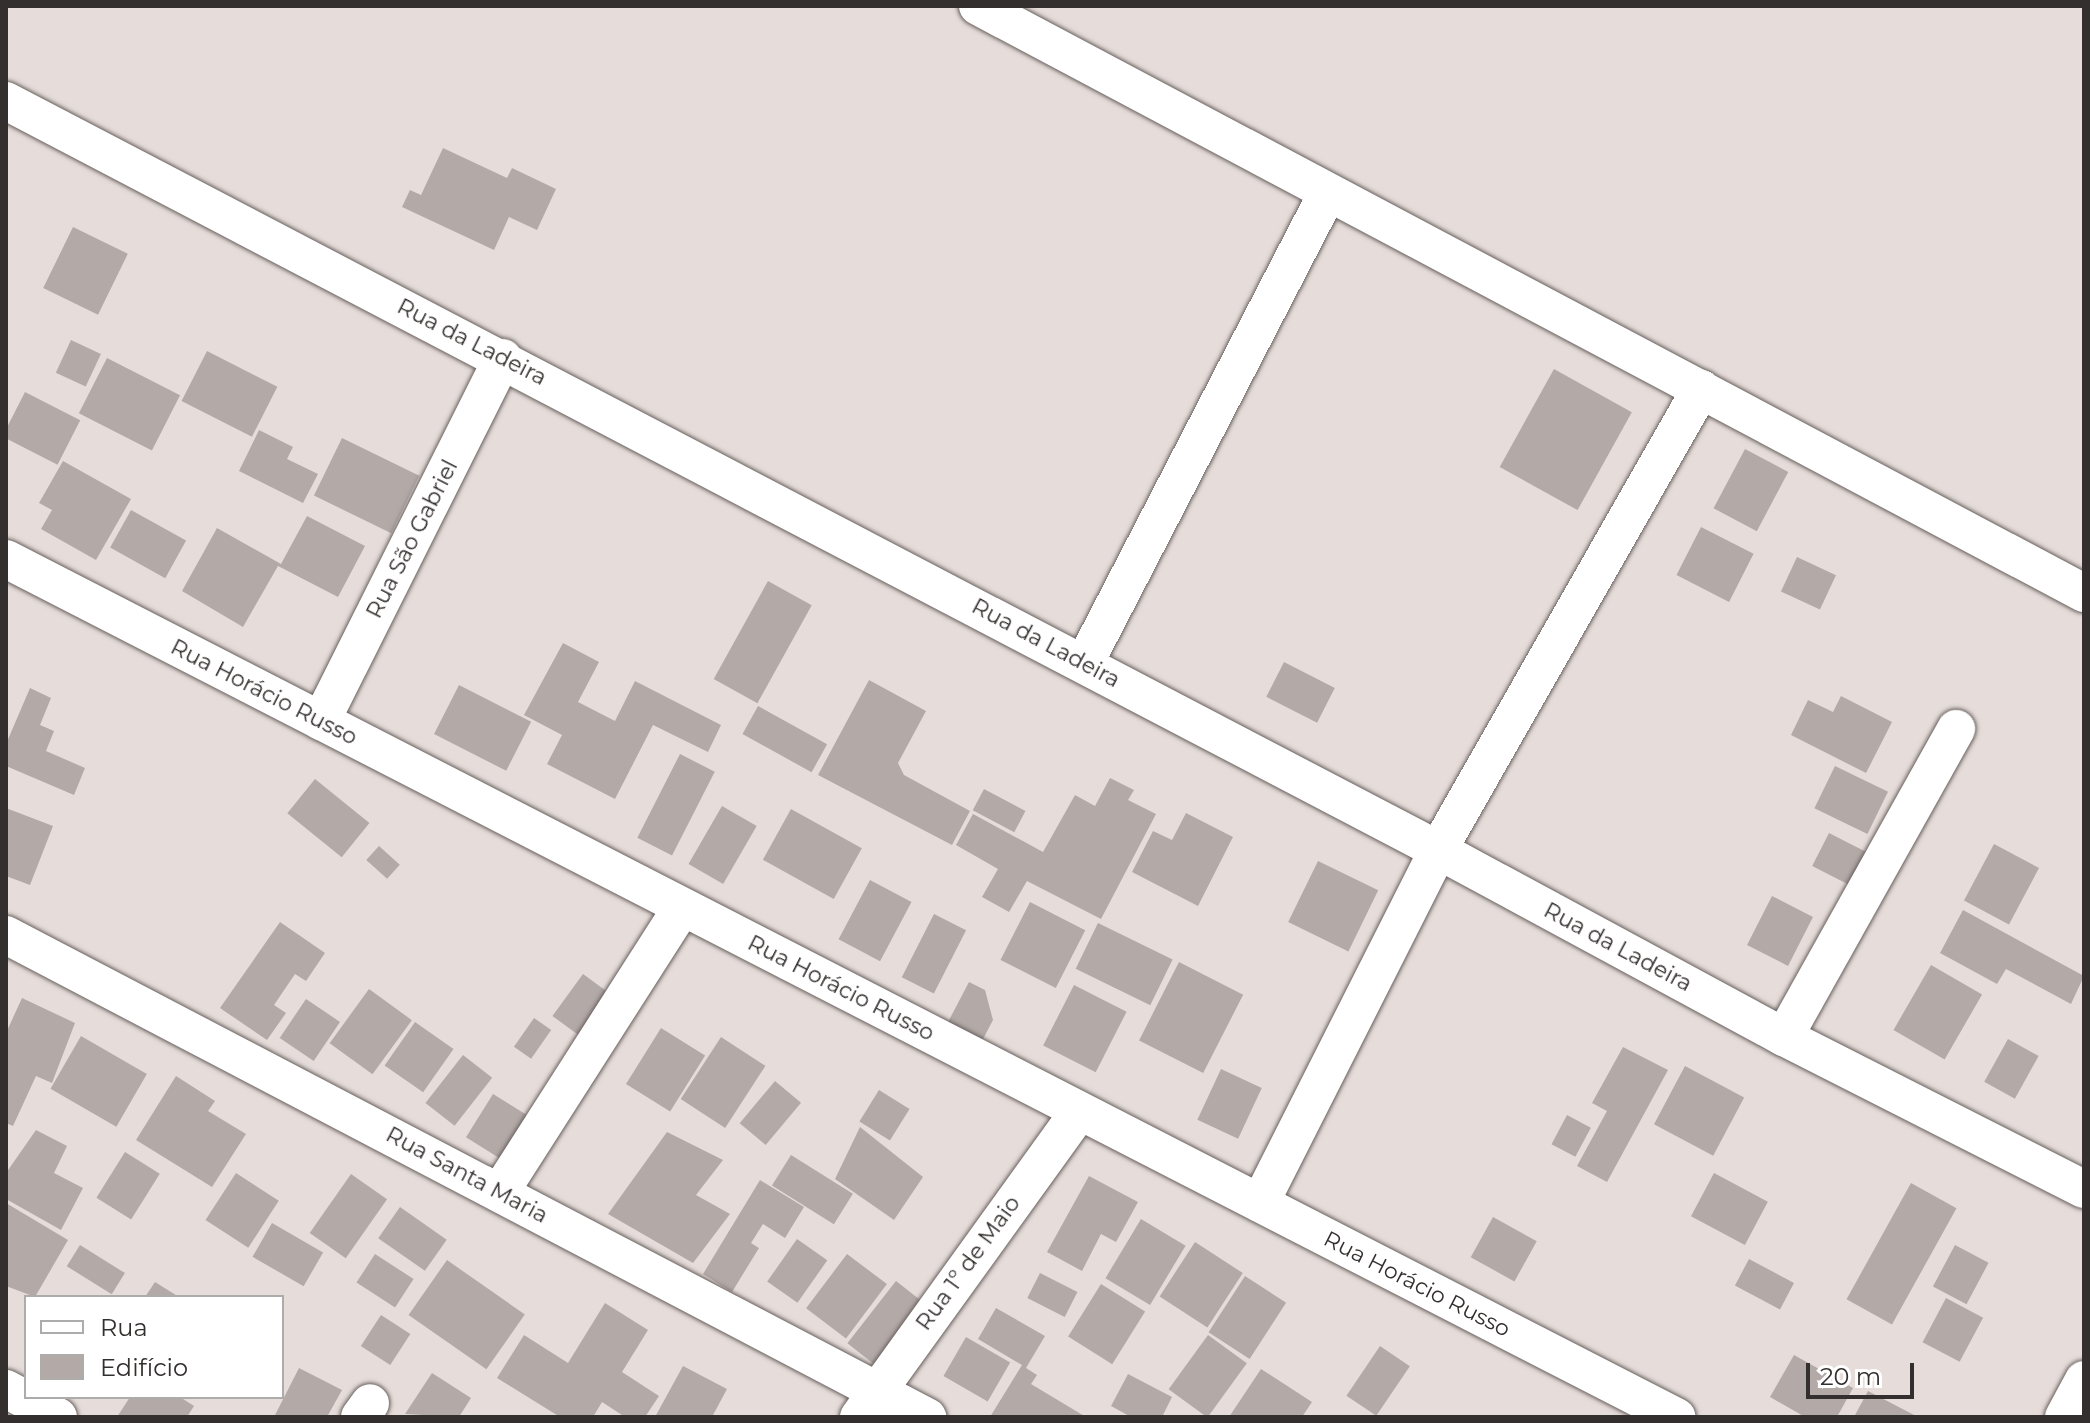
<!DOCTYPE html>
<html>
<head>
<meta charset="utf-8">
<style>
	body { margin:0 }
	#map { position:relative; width:2090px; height:1423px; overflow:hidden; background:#e6ddda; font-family:Montserrat,sans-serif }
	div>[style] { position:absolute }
	.building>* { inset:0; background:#b3aaa8; transform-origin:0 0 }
	.roads { filter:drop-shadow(0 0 2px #675f5d) drop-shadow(0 0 2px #675f5d) }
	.minor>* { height:38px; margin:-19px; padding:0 19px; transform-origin:19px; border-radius:19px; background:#fff }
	span { translate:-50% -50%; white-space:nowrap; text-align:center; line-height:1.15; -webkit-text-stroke:6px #fff; paint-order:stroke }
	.street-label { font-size:22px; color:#332f2e }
	.frame { position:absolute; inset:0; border:8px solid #332f2e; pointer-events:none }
	.legend { position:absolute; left:24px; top:1295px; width:260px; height:104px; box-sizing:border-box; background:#fff; border:2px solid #adacab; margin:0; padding:10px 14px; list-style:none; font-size:24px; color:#332f2e }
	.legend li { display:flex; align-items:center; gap:16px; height:40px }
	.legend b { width:40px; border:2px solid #adacab }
	.scale { position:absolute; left:1806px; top:1363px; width:108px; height:36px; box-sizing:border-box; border:4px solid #332f2e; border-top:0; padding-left:10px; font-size:24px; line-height:28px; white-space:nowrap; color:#332f2e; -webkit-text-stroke:6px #fff; paint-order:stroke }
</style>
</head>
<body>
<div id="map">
	<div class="building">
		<div style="clip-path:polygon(443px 148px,507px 178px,512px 168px,556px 189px,537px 230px,509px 217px,494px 250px,402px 207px,410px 190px,421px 195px)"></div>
		<div style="left:73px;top:227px;width:61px;height:68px;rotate:26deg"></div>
		<div style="left:71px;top:340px;width:33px;height:36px;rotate:25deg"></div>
		<div style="left:207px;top:351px;width:79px;height:56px;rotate:27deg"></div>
		<div style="left:107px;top:358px;width:82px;height:62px;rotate:27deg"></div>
		<div style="left:1554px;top:369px;width:89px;height:112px;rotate:29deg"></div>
		<div style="left:25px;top:392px;width:62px;height:50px;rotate:27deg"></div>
		<div style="clip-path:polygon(259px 430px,293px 447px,287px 459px,318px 474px,303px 503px,239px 471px)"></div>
		<div style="left:342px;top:438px;width:86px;height:64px;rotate:26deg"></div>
		<div style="left:1745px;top:449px;width:49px;height:67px;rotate:28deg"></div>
		<div style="clip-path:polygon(63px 461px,131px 499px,96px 560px,41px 529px,52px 510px,39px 503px)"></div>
		<div style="left:131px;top:510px;width:63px;height:43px;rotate:29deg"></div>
		<div style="clip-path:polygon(307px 516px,365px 546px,338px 597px,278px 566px,243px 627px,182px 591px,217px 528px,281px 564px)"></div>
		<div style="left:1701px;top:527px;width:59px;height:54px;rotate:27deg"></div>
		<div style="left:1797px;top:557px;width:43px;height:38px;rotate:25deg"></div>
		<div style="left:768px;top:581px;width:50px;height:112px;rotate:29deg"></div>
		<div style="clip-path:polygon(563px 643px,599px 662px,578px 702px,615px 721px,635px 681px,721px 725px,708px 752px,653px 725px,615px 799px,547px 764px,562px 735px,524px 715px)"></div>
		<div style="left:1284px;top:662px;width:57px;height:39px;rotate:27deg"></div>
		<div style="clip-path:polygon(869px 680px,926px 711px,898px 763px,904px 775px,970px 811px,952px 845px,818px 775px)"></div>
		<div style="left:459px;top:685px;width:81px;height:55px;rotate:27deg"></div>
		<div style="clip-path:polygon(30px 688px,51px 698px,40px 725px,54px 731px,46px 751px,85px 768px,74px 795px,6px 766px,6px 744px)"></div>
		<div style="clip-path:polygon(1841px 696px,1892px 722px,1866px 773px,1791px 735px,1808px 700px,1833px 712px)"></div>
		<div style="left:758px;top:706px;width:79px;height:32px;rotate:29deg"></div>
		<div style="left:680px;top:754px;width:39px;height:94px;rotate:27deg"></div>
		<div style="left:1835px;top:766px;width:59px;height:47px;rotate:26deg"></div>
		<div style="clip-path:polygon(1110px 778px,1134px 790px,1128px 800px,1156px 814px,1101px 919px,1027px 881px,1009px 912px,982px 897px,998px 869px,956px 845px,973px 814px,1043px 852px,1075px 795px,1095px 806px)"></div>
		<div style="left:315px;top:779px;width:70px;height:44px;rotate:39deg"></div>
		<div style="left:984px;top:789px;width:47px;height:24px;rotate:28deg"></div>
		<div style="left:722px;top:806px;width:40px;height:67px;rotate:30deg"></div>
		<div style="clip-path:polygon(6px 808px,53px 826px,30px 885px,6px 876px)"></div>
		<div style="left:791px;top:809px;width:81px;height:58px;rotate:29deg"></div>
		<div style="clip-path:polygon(1186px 813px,1233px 837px,1198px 906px,1132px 872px,1153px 831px,1172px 840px)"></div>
		<div style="left:1829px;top:833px;width:44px;height:37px;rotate:27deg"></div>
		<div style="left:1994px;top:844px;width:51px;height:64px;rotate:28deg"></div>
		<div style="left:379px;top:846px;width:28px;height:19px;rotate:42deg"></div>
		<div style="left:1318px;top:861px;width:67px;height:68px;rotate:26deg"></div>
		<div style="left:870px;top:880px;width:47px;height:67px;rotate:28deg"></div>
		<div style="left:1772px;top:896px;width:46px;height:55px;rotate:27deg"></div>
		<div style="left:1030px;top:902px;width:62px;height:65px;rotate:27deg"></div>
		<div style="clip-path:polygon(1963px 910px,2084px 976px,2071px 1004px,2006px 969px,1997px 984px,1940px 953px)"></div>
		<div style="left:934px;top:914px;width:36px;height:71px;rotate:27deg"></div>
		<div style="clip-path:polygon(280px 922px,325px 953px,306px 981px,295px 974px,274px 1005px,286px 1013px,267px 1040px,220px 1008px)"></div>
		<div style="left:1098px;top:923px;width:83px;height:51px;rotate:26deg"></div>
		<div style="left:1179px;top:962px;width:72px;height:88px;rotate:27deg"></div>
		<div style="left:1931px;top:965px;width:59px;height:75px;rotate:30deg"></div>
		<div style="left:583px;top:974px;width:36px;height:52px;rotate:36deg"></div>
		<div style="clip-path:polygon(969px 982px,985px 990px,993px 1020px,982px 1041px,947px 1024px)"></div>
		<div style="left:1074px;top:985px;width:59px;height:68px;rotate:27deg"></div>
		<div style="left:369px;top:989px;width:53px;height:67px;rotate:36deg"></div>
		<div style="clip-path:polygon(22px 998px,75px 1023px,52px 1083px,36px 1076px,13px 1126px,6px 1123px,6px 1033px)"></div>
		<div style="left:306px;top:999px;width:41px;height:47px;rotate:34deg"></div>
		<div style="left:534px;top:1018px;width:21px;height:35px;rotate:35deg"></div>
		<div style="left:415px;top:1022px;width:47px;height:53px;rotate:35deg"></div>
		<div style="left:661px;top:1028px;width:52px;height:66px;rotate:32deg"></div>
		<div style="left:81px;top:1036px;width:76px;height:61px;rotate:30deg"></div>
		<div style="left:721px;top:1037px;width:53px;height:74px;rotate:33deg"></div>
		<div style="left:2008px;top:1039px;width:35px;height:49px;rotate:29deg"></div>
		<div style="clip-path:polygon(1623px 1047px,1668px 1070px,1607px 1182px,1577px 1166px,1607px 1111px,1592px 1103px)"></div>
		<div style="left:463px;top:1055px;width:37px;height:61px;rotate:38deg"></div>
		<div style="left:1685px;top:1066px;width:67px;height:66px;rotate:28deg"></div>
		<div style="left:1221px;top:1069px;width:45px;height:56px;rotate:25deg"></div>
		<div style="clip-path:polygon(176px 1076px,215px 1101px,208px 1111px,246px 1134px,212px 1187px,136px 1140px)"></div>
		<div style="left:775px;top:1081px;width:34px;height:55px;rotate:40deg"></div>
		<div style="left:879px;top:1090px;width:36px;height:37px;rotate:32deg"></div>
		<div style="left:493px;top:1094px;width:53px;height:51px;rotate:32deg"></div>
		<div style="left:1567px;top:1115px;width:27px;height:33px;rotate:28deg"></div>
		<div style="clip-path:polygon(860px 1127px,923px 1177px,894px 1220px,835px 1179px)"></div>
		<div style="clip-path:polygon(36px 1130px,67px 1146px,54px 1173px,83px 1188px,61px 1230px,6px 1199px,6px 1173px)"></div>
		<div style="clip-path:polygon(667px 1132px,723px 1160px,696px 1195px,730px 1214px,693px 1263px,608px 1214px)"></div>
		<div style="left:125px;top:1152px;width:41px;height:54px;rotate:32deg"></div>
		<div style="left:791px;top:1155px;width:73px;height:36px;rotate:32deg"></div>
		<div style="left:236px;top:1173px;width:51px;height:56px;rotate:33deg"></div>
		<div style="left:1714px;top:1173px;width:61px;height:49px;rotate:28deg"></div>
		<div style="left:351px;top:1174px;width:44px;height:72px;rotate:35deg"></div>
		<div style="clip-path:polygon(1089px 1176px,1138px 1202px,1116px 1242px,1101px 1234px,1082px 1271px,1047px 1252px)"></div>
		<div style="clip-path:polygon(760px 1180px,804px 1207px,785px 1238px,763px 1224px,751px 1243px,759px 1248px,732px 1292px,703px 1274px)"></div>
		<div style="left:1911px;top:1183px;width:52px;height:133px;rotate:29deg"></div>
		<div style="clip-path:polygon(6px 1203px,68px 1240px,35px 1297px,6px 1286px)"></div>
		<div style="left:400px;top:1207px;width:57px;height:38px;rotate:35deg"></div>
		<div style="left:1493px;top:1217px;width:50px;height:46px;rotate:29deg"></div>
		<div style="left:1141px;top:1219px;width:52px;height:69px;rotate:31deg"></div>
		<div style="left:272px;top:1223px;width:59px;height:39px;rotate:30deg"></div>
		<div style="left:797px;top:1239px;width:37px;height:52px;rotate:35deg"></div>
		<div style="left:1195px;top:1242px;width:57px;height:65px;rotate:33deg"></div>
		<div style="left:80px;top:1245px;width:53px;height:25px;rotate:32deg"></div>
		<div style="left:1955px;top:1245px;width:38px;height:47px;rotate:28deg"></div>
		<div style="left:375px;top:1254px;width:46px;height:34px;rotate:33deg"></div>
		<div style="left:847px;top:1254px;width:50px;height:68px;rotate:37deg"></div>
		<div style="left:1749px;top:1259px;width:51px;height:30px;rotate:28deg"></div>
		<div style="left:447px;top:1260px;width:95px;height:67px;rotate:35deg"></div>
		<div style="left:1040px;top:1273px;width:42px;height:28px;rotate:27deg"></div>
		<div style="left:1245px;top:1276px;width:49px;height:67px;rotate:33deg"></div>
		<div style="left:896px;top:1281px;width:47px;height:79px;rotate:38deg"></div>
		<div style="clip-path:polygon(155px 1282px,179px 1297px,145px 1297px)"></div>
		<div style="left:1101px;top:1284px;width:52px;height:62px;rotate:32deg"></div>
		<div style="left:1946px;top:1298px;width:42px;height:50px;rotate:28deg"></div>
		<div style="clip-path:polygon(605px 1303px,648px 1330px,622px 1372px,659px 1396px,645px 1417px,625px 1417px,602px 1402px,593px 1417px,560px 1417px,497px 1378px,524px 1335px,568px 1363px)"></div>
		<div style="clip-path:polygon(996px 1308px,1045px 1336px,1026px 1368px,1037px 1375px,1031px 1384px,1086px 1417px,990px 1417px,1022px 1365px,978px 1339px)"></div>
		<div style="left:381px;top:1315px;width:35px;height:37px;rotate:33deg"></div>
		<div style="left:1208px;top:1335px;width:48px;height:67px;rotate:36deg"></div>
		<div style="left:966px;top:1337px;width:51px;height:45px;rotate:30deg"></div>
		<div style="left:1380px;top:1346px;width:36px;height:60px;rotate:34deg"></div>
		<div style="clip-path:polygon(1794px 1355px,1853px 1388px,1837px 1417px,1805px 1417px,1770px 1397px)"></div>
		<div style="clip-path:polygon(683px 1366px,727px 1389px,712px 1417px,655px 1417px)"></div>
		<div style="clip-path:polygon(299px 1368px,342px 1390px,327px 1417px,274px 1417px)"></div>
		<div style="clip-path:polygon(1261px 1369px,1312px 1402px,1302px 1417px,1229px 1417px)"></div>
		<div style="clip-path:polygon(432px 1373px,471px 1398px,459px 1417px,405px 1414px)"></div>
		<div style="clip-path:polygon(1128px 1374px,1172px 1397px,1162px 1417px,1131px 1417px,1111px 1406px)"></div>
		<div style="clip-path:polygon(1868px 1391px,1918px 1417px,1854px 1417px)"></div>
		<div style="clip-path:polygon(130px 1397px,180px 1397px,194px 1406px,187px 1417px,117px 1417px)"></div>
	</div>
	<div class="roads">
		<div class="minor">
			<div style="left:978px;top:6px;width:1252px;rotate:27.96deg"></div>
			<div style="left:6px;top:101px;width:1616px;rotate:27.61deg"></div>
			<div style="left:1438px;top:850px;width:393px;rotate:28.4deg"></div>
			<div style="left:1784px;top:1037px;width:336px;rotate:26.9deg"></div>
			<div style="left:6px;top:559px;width:1878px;rotate:27.19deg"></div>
			<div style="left:1084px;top:664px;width:531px;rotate:-62.66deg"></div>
			<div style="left:321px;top:721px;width:406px;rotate:-63.4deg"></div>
			<div style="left:6px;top:935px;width:1040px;rotate:27.63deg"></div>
			<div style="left:1784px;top:1037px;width:353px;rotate:-60.8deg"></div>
			<div style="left:500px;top:1192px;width:338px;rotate:-57.4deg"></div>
			<div style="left:1260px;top:1203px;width:395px;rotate:-63.2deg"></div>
			<div style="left:1438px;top:850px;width:531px;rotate:-60.3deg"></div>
			<div style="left:6px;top:1389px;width:59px;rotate:28.3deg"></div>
			<div style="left:360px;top:1417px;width:17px;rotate:-54deg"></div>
			<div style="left:859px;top:1417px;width:377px;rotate:-54.2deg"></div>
			<div style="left:2064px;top:1417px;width:42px;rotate:-61.6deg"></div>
		</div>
	</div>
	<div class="street-label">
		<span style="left:472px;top:342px;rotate:27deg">Rua da Ladeira</span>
		<span style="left:412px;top:539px;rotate:-63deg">Rua São Gabriel</span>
		<span style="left:1046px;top:643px;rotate:28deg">Rua da Ladeira</span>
		<span style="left:264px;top:692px;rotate:27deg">Rua Horácio Russo</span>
		<span style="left:1618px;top:947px;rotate:28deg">Rua da Ladeira</span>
		<span style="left:841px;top:988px;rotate:27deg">Rua Horácio Russo</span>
		<span style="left:467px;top:1175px;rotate:28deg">Rua Santa Maria</span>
		<span style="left:968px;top:1263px;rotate:-54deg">Rua 1º de Maio</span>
		<span style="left:1417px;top:1284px;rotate:27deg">Rua Horácio Russo</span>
	</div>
	<div class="frame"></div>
	<ul class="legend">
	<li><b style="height:10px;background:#fff"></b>Rua</li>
	<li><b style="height:22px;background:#b3aaa8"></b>Edifício</li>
	</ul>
	<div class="scale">20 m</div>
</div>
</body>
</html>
